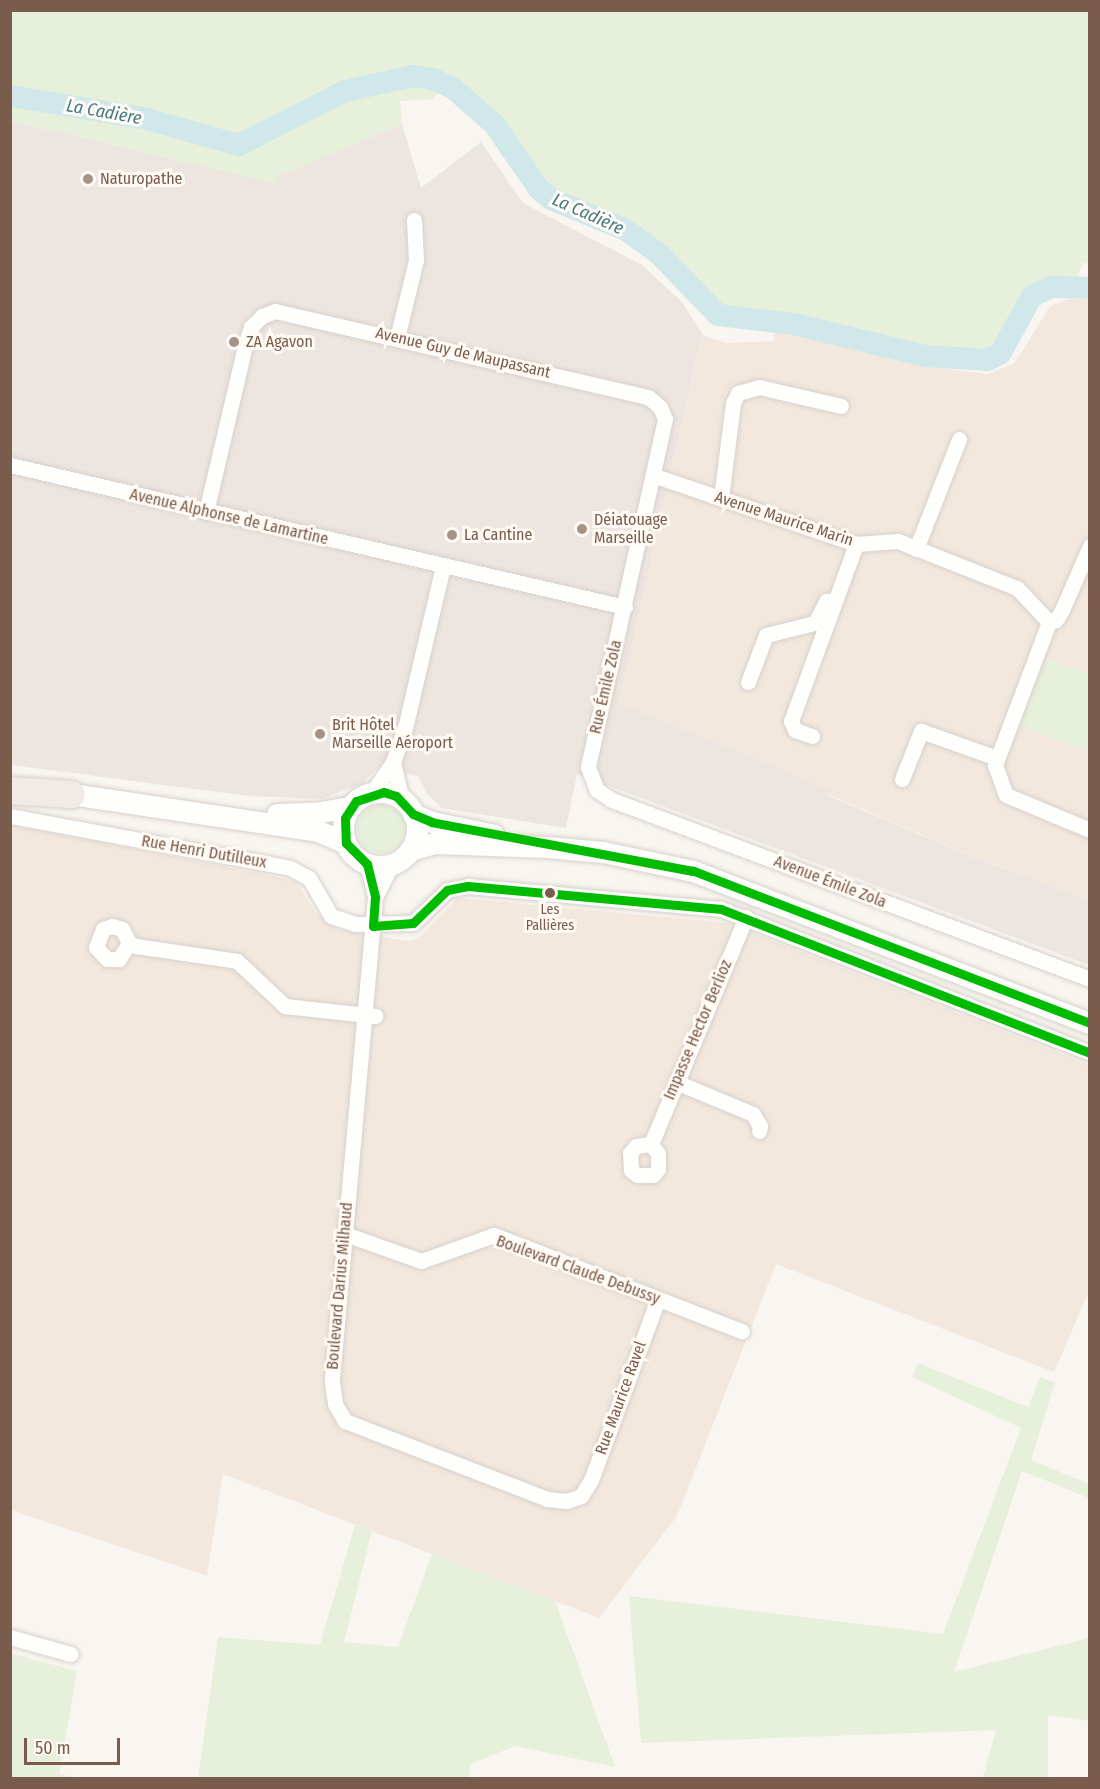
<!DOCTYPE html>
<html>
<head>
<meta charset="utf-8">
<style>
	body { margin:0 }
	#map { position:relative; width:1100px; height:1789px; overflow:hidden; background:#f9f5f0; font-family:"Fira Sans Condensed",sans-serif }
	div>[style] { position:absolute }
	.residential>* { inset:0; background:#f2e8de }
	.industrial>* { inset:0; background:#ede5e0 }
	.green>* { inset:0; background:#e7f0db }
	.round { border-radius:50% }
	.river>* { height:22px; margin:-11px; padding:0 11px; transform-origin:11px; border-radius:11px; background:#d0e8ea }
	.roads { filter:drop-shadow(0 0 2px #d7d1cb) drop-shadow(0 0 2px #d7d1cb) }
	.street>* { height:15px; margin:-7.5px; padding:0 7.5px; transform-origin:7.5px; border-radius:7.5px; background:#fefefd }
	.secondary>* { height:21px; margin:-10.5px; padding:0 10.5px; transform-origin:10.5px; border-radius:10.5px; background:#fefefd }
	.secondary>.ring { margin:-10.5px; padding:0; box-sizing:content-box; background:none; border:21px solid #fefefd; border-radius:50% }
	.highway>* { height:27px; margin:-13.5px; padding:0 13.5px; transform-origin:13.5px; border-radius:13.5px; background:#f2eae7 }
	.bus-1>* { height:9px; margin:-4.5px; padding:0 4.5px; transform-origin:4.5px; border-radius:4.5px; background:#0b0 }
	.dots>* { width:16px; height:16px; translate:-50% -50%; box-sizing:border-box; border:3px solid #fffaf3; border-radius:50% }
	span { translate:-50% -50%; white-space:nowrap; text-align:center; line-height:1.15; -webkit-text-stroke:6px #fffaf3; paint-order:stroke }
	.bus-label { font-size:14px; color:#7a5c4d }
	.poi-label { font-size:16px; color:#7a5c4d }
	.left { translate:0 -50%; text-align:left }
	.street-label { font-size:16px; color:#7a5c4d }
	.water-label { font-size:18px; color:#437c86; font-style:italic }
	.frame { position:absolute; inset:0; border:12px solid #7a5c4d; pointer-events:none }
	.scale { position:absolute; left:24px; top:1738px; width:96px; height:27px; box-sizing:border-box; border:3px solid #7a5c4d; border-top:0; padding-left:8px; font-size:18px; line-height:21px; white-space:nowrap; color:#7a5c4d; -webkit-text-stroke:4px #fffaf3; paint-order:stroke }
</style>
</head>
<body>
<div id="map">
	<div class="residential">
		<div style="clip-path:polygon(1089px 298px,1089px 900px,971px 856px,827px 794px,828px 790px,773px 765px,619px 703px,702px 335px,727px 343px,773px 341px,776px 327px,925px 366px,988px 374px,1015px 363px,1050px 306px,1068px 299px)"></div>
		<div style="clip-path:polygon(11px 824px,286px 879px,297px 883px,315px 912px,337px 929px,355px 933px,409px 941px,422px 935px,458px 898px,727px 923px,1089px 1065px,1089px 1291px,1054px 1372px,776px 1264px,677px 1516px,599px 1618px,223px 1474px,207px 1576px,11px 1510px)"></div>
	</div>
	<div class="industrial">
		<div style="clip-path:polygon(11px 121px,275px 183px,276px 177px,402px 124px,421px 188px,481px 142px,523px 203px,642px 265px,682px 302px,702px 334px,619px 703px,773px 765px,829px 790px,827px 795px,970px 856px,1089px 900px,1089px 965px,577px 774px,566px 828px,441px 808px,426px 793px,418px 776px,378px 767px,363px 783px,322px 799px,249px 796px,11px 765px)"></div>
	</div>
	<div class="green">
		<div style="clip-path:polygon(11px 10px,1089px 11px,1089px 264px,1082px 263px,1076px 284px,1050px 284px,1030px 295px,999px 351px,987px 358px,927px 353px,795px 321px,718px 311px,662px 254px,628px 227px,550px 195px,499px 122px,448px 79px,433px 99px,400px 101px,402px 124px,276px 177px,274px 183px,11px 121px)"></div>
		<div style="clip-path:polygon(1047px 658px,1089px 674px,1089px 752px,1020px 726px)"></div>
		<div class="round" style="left:357px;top:805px;width:48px;height:48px"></div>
		<div style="clip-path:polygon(918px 1363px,1028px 1407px,1040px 1377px,1055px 1382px,1031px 1460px,1089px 1484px,1089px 1498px,1022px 1471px,954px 1672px,1089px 1638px,1089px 1721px,1048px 1715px,1048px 1778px,983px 1778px,996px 1730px,641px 1743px,629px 1596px,943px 1634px,1021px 1428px,912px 1377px)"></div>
		<div style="clip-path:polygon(355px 1525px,372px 1531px,344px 1642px,398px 1647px,432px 1554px,555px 1601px,615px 1767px,515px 1746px,471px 1764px,469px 1778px,198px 1778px,218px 1637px,320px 1645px)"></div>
		<div style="clip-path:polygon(10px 1653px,77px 1671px,59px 1774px,77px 1778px,11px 1778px)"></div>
	</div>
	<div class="river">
		<div style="left:10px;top:96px;width:139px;rotate:9.5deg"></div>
		<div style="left:147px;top:119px;width:96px;rotate:15.8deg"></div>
		<div style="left:239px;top:145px;width:119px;rotate:-27deg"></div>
		<div style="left:345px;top:91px;width:70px;rotate:-12.4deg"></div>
		<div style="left:413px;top:76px;width:20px;rotate:9deg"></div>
		<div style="left:433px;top:79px;width:23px;rotate:25deg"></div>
		<div style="left:454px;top:89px;width:53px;rotate:41.2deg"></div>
		<div style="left:494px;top:124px;width:79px;rotate:55.3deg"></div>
		<div style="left:539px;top:189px;width:16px;rotate:40deg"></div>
		<div style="left:551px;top:199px;width:81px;rotate:22.5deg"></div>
		<div style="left:626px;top:230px;width:41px;rotate:36deg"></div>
		<div style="left:659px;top:254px;width:85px;rotate:46deg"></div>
		<div style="left:718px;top:315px;width:77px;rotate:6.8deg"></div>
		<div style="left:794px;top:324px;width:135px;rotate:13.7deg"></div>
		<div style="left:925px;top:356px;width:62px;rotate:3.7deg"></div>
		<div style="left:987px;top:360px;width:14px;rotate:-25deg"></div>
		<div style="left:1000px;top:354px;width:66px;rotate:-61.1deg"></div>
		<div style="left:1032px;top:296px;width:21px;rotate:-25deg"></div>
		<div style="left:1051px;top:287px;width:39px;rotate:1deg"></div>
	</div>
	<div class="roads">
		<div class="street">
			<div style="left:397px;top:338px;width:80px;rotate:-76.3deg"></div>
			<div style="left:416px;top:260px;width:40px;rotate:-92.9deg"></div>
			<div style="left:10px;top:465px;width:631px;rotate:13deg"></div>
			<div style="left:655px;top:476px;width:212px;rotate:18.7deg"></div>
			<div style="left:856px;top:544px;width:42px;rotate:-4.1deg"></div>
			<div style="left:898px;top:541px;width:128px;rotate:21.6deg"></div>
			<div style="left:1017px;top:588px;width:47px;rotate:46.7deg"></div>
			<div style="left:1049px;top:622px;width:153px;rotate:110.7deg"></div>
			<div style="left:995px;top:765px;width:32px;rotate:70deg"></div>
			<div style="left:1006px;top:795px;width:91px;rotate:22.6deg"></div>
			<div style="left:721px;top:498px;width:96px;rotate:-82.8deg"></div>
			<div style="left:733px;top:403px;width:11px;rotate:-63deg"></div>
			<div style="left:738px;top:393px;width:22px;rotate:-16deg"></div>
			<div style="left:759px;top:387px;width:84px;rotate:13deg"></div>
			<div style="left:206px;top:512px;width:175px;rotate:-76.8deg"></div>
			<div style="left:246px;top:342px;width:16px;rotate:-72deg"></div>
			<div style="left:251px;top:327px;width:16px;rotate:-45deg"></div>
			<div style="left:262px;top:316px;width:14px;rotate:-21deg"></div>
			<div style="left:275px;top:311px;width:383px;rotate:13deg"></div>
			<div style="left:648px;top:397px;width:16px;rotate:40deg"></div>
			<div style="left:660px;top:407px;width:13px;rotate:67deg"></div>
			<div style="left:665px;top:419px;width:356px;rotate:102.5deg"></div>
			<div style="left:588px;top:767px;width:25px;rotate:69deg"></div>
			<div style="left:597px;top:790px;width:18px;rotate:34deg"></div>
			<div style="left:612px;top:800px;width:510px;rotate:20.53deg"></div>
			<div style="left:916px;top:549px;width:118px;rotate:-68.6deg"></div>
			<div style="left:1049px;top:622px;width:7px;rotate:-16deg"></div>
			<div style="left:1056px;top:620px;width:12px;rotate:-59deg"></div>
			<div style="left:1062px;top:610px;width:70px;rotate:-66.4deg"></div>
			<div style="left:748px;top:682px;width:50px;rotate:-69deg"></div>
			<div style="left:766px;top:635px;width:50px;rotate:-13.8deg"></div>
			<div style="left:815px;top:623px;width:25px;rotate:-63deg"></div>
			<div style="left:812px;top:736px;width:18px;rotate:-161deg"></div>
			<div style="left:795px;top:730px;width:10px;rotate:-114deg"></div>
			<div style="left:791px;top:721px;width:189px;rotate:-69.8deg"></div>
			<div style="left:393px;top:762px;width:39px;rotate:77deg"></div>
			<div style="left:902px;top:779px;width:52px;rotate:-68.4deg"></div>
			<div style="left:921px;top:731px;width:81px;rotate:19.6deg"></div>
			<div style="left:372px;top:793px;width:37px;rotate:-56deg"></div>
			<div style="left:393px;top:762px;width:36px;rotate:-71deg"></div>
			<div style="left:405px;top:728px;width:166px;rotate:-76.8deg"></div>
			<div style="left:10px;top:816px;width:285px;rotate:10.5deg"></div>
			<div style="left:290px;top:868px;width:21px;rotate:28deg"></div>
			<div style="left:309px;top:878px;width:44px;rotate:59.9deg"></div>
			<div style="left:331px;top:916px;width:25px;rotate:18deg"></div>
			<div style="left:355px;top:924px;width:58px;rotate:-1deg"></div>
			<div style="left:413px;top:923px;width:47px;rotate:-44.1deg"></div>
			<div style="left:447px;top:890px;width:21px;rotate:-11deg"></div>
			<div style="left:468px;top:886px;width:254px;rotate:5.2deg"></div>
			<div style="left:721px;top:909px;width:396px;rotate:21.3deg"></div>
			<div style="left:367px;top:864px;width:34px;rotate:76deg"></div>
			<div style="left:375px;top:897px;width:487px;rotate:95.1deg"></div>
			<div style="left:332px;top:1382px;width:22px;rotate:82deg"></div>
			<div style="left:335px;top:1404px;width:20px;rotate:60deg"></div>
			<div style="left:345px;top:1421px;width:217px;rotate:21.1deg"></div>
			<div style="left:547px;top:1499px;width:19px;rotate:6deg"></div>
			<div style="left:566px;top:1501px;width:16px;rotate:-18deg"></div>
			<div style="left:581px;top:1496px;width:19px;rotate:-58deg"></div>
			<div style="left:591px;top:1480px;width:193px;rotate:-69.7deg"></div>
			<div style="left:375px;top:897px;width:37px;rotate:-63deg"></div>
			<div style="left:129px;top:943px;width:19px;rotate:122deg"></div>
			<div style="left:119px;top:959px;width:12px;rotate:180deg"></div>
			<div style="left:107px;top:959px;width:16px;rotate:-133deg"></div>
			<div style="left:96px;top:947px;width:19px;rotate:-69deg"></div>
			<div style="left:103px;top:929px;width:9px;rotate:-18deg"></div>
			<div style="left:112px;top:926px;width:10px;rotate:17deg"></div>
			<div style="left:122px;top:929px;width:16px;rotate:63deg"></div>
			<div style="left:129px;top:943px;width:8px;rotate:23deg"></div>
			<div style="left:136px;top:946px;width:102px;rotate:8.4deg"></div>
			<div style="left:237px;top:961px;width:66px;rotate:43.2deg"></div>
			<div style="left:285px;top:1006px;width:91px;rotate:6.3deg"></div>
			<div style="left:676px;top:1082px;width:83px;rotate:22.6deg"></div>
			<div style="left:753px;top:1114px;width:14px;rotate:60deg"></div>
			<div style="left:760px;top:1126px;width:5px;rotate:101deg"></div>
			<div style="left:651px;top:1144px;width:12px;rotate:55deg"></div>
			<div style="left:658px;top:1154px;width:15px;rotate:90deg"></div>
			<div style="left:658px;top:1169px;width:8px;rotate:130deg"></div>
			<div style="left:653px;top:1175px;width:16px;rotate:180deg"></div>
			<div style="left:637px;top:1175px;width:8px;rotate:-140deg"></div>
			<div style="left:631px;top:1170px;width:17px;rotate:-93deg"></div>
			<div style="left:630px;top:1153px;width:9px;rotate:-49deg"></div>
			<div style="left:636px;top:1146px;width:15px;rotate:-8deg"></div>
			<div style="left:651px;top:1144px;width:246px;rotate:-67.3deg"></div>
			<div style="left:345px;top:1234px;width:81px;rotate:19.6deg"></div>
			<div style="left:421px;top:1261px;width:77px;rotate:-19.6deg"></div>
			<div style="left:494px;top:1235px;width:266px;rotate:21.2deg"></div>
			<div style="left:10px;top:1637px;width:63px;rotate:15.6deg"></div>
		</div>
		<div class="secondary">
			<div style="left:58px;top:792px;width:263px;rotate:8.5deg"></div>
			<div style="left:318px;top:831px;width:30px;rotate:23deg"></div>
			<div class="ring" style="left:343px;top:792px;width:53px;height:53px"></div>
			<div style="left:277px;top:814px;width:38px;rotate:-2deg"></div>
			<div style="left:315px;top:813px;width:36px;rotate:-10deg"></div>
			<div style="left:413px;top:814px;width:21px;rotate:23deg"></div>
			<div style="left:432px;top:822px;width:63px;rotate:11.8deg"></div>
			<div style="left:410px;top:850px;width:26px;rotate:-16deg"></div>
			<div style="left:435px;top:843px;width:112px;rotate:2deg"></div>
			<div style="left:547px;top:847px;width:56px;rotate:5.1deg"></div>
			<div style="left:603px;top:852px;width:92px;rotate:11.9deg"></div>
			<div style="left:693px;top:871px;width:425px;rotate:21deg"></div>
		</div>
		<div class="highway">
			<div style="left:10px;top:790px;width:61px;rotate:3.8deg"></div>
		</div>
	</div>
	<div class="bus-1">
		<div style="left:1090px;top:1023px;width:425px;rotate:-159deg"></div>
		<div style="left:693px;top:871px;width:266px;rotate:-169.4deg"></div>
		<div style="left:432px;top:822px;width:21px;rotate:-157deg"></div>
		<div style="left:413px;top:814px;width:25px;rotate:-133deg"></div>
		<div style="left:396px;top:796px;width:13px;rotate:-162deg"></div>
		<div style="left:384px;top:792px;width:29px;rotate:162deg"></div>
		<div style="left:356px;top:801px;width:20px;rotate:123deg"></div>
		<div style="left:345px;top:818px;width:25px;rotate:88deg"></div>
		<div style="left:346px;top:843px;width:30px;rotate:45deg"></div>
		<div style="left:367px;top:864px;width:34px;rotate:76deg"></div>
		<div style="left:375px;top:897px;width:29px;rotate:94deg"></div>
		<div style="left:373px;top:926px;width:40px;rotate:-4.3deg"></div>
		<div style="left:413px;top:923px;width:47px;rotate:-44.1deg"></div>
		<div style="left:447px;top:890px;width:21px;rotate:-11deg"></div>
		<div style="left:468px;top:886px;width:254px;rotate:5.2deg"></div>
		<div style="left:721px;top:909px;width:396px;rotate:21.3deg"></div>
	</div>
	<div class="dots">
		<div style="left:88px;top:179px;background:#a69286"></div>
		<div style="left:234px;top:342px;background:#a69286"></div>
		<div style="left:582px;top:529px;background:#a69286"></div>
		<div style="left:452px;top:535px;background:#a69286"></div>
		<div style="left:320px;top:734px;background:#a69286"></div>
		<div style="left:550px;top:893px;background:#7a5c4d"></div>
	</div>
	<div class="bus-label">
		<span style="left:550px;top:918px">Les<br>Pallières</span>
	</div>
	<div class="poi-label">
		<span class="left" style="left:100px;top:179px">Naturopathe</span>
		<span class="left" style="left:246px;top:342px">ZA Agavon</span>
		<span class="left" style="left:594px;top:529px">Déiatouage<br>Marseille</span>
		<span class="left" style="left:464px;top:535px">La Cantine</span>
		<span class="left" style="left:332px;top:734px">Brit Hôtel<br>Marseille Aéroport</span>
	</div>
	<div class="street-label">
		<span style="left:463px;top:353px;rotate:13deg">Avenue Guy de Maupassant</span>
		<span style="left:229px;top:517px;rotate:13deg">Avenue Alphonse de Lamartine</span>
		<span style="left:784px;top:519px;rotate:18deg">Avenue Maurice Marin</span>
		<span style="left:606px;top:687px;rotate:-77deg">Rue Émile Zola</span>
		<span style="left:204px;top:852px;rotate:10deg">Rue Henri Dutilleux</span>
		<span style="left:830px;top:882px;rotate:21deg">Avenue Émile Zola</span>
		<span style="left:698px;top:1030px;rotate:-67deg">Impasse Hector Berlioz</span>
		<span style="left:578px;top:1270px;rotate:20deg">Boulevard Claude Debussy</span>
		<span style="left:340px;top:1286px;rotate:-85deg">Boulevard Darius Milhaud</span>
		<span style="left:621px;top:1398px;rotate:-70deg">Rue Maurice Ravel</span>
	</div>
	<div class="water-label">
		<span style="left:104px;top:112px;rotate:10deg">La Cadière</span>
		<span style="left:588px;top:214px;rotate:24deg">La Cadière</span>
	</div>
	<div class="frame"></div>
	<div class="scale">50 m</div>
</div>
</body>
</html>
